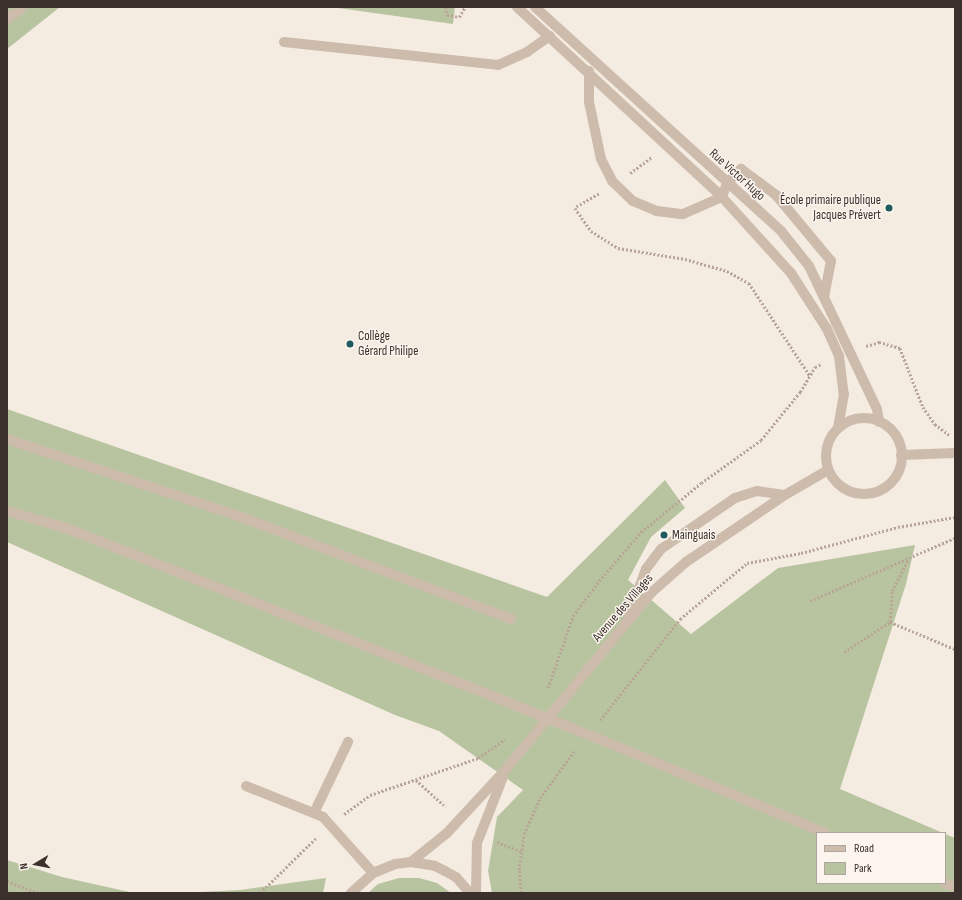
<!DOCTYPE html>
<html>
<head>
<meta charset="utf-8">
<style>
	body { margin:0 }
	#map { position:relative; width:962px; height:900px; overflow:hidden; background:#f4ebe1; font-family:"Sofia Sans Condensed",sans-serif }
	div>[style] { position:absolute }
	.green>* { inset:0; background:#b8c4a0 }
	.path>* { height:2.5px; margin-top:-1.25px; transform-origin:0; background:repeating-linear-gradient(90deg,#b9a596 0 2px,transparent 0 4px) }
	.minor>* { height:10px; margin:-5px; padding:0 5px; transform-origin:5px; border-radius:5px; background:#cdbbac }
	.minor>.ring { margin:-5px; padding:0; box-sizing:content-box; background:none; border:10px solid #cdbbac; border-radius:50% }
	.minor-bridge>* { height:10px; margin:-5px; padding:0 5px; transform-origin:5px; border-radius:5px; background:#cdbbac }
	.dots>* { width:11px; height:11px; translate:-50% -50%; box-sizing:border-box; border:2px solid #fbf5ee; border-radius:50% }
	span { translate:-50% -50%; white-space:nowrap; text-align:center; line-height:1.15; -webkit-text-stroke:3px #fbf5ee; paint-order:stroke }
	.street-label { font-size:13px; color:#3b302b }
	.poi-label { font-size:13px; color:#3b302b }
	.right { translate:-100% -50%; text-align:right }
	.left { translate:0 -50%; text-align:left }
	.frame { position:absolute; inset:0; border:8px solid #3b302b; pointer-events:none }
	.legend { position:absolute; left:816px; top:832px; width:130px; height:52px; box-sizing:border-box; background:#fbf5ee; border:1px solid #aea6a0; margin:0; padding:5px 7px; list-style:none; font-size:12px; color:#3b302b }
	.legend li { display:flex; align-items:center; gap:8px; height:20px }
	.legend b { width:20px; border:1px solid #aea6a0 }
	.north { position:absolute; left:16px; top:844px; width:40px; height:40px; -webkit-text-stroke:3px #fbf5ee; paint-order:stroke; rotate:260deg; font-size:11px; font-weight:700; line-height:16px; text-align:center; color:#3b302b }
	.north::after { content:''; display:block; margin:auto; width:14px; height:18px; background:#3b302b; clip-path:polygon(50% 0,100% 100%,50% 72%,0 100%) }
</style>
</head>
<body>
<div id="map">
	<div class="green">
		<div style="clip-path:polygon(7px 7px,60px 7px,7px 49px)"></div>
		<div style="clip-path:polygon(331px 7px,455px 7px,453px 24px)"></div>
		<div style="clip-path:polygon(7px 409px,547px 597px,665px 480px,685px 508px,651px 537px,628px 580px,691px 634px,778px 568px,915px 545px,906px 584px,840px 789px,943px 833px,817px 833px,817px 883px,945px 883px,945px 834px,955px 838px,955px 893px,492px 893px,488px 871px,497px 817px,523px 790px,439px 731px,395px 715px,7px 542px)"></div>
		<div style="clip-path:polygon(7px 860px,62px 877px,134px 893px,7px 893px)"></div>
		<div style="clip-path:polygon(326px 878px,323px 893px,182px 893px,240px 890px)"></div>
		<div style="clip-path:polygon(399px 878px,419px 878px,437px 883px,451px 893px,368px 893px,378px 884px)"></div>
	</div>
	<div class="path">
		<div style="left:446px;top:7px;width:8px;rotate:83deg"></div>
		<div style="left:447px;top:15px;width:12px;rotate:9deg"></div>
		<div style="left:459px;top:17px;width:12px;rotate:-59deg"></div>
		<div style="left:630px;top:173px;width:27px;rotate:-36deg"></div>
		<div style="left:599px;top:194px;width:28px;rotate:150deg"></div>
		<div style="left:575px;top:208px;width:28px;rotate:55deg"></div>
		<div style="left:591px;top:231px;width:32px;rotate:32deg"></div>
		<div style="left:618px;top:248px;width:68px;rotate:9.3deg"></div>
		<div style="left:685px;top:259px;width:44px;rotate:15.9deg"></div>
		<div style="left:727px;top:271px;width:25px;rotate:29deg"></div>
		<div style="left:749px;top:283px;width:111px;rotate:56.7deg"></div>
		<div style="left:866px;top:346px;width:14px;rotate:-17deg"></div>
		<div style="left:879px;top:342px;width:22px;rotate:16deg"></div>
		<div style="left:900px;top:348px;width:63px;rotate:68.7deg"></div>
		<div style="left:923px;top:407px;width:21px;rotate:55deg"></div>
		<div style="left:935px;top:424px;width:18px;rotate:38deg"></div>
		<div style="left:810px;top:601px;width:158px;rotate:-23.5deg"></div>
		<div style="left:890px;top:622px;width:31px;rotate:-86deg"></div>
		<div style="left:892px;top:591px;width:36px;rotate:-63deg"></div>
		<div style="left:844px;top:652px;width:55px;rotate:-33.1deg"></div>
		<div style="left:890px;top:622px;width:70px;rotate:22.6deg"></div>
		<div style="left:548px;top:688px;width:76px;rotate:-70.9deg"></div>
		<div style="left:573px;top:616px;width:44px;rotate:-53.4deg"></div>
		<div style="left:599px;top:581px;width:65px;rotate:-49.4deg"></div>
		<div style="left:641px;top:532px;width:77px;rotate:-39.2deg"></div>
		<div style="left:701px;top:483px;width:74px;rotate:-35.6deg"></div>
		<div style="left:761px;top:440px;width:62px;rotate:-50.9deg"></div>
		<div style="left:800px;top:392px;width:29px;rotate:-59deg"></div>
		<div style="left:815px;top:367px;width:7px;rotate:-27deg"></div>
		<div style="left:600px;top:720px;width:129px;rotate:-51.6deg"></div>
		<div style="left:680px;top:619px;width:87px;rotate:-39.9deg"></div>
		<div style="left:747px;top:563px;width:55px;rotate:-10.5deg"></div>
		<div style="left:801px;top:553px;width:100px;rotate:-15deg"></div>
		<div style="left:898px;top:527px;width:58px;rotate:-10deg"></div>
		<div style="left:416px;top:780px;width:40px;rotate:42deg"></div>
		<div style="left:344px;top:814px;width:32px;rotate:-36deg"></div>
		<div style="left:370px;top:795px;width:114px;rotate:-18.9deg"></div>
		<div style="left:478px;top:758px;width:33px;rotate:-35deg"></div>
		<div style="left:497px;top:842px;width:26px;rotate:21deg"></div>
		<div style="left:7px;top:881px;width:34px;rotate:21deg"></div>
		<div style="left:260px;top:893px;width:78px;rotate:-44.5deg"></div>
		<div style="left:521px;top:893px;width:23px;rotate:-95deg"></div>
		<div style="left:519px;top:870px;width:36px;rotate:-82deg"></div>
		<div style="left:524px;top:834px;width:39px;rotate:-66deg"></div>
		<div style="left:540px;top:798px;width:59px;rotate:-53.9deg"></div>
	</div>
	<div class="minor">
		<div style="left:517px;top:7px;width:280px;rotate:42.8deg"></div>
		<div style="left:722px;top:197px;width:103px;rotate:47.8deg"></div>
		<div style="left:791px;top:273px;width:67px;rotate:57.3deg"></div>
		<div style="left:827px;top:329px;width:30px;rotate:66deg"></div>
		<div style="left:839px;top:356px;width:38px;rotate:83deg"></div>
		<div style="left:844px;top:394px;width:35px;rotate:100deg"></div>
		<div style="left:535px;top:7px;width:333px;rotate:42.3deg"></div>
		<div style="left:781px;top:231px;width:45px;rotate:51.3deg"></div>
		<div style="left:809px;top:266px;width:158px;rotate:64.6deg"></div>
		<div style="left:877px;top:409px;width:13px;rotate:81deg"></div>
		<div style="left:7px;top:19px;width:20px;rotate:-37deg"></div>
		<div style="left:284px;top:42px;width:215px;rotate:6.1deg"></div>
		<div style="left:498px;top:65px;width:32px;rotate:-24deg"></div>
		<div style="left:527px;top:52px;width:28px;rotate:-35deg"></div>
		<div style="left:589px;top:71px;width:31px;rotate:90deg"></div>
		<div style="left:589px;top:102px;width:58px;rotate:78.1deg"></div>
		<div style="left:601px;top:159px;width:25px;rotate:63deg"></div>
		<div style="left:612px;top:181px;width:29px;rotate:44deg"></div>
		<div style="left:633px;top:201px;width:26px;rotate:23deg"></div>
		<div style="left:657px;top:211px;width:26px;rotate:7deg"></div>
		<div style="left:683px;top:214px;width:43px;rotate:-23.6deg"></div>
		<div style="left:722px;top:197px;width:15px;rotate:-70deg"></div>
		<div style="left:727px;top:183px;width:20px;rotate:-45deg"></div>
		<div style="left:741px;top:169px;width:44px;rotate:36.6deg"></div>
		<div style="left:776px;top:195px;width:86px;rotate:50.2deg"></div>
		<div style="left:831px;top:261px;width:37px;rotate:101deg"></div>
		<div class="ring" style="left:826px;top:418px;width:66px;height:66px"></div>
		<div style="left:7px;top:439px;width:241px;rotate:18.4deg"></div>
		<div style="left:236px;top:515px;width:294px;rotate:20.7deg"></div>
		<div style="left:901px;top:455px;width:54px;rotate:-2.1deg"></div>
		<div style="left:7px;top:511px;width:61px;rotate:16.1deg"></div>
		<div style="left:66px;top:528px;width:479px;rotate:21.5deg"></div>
		<div style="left:629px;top:615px;width:49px;rotate:-69.7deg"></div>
		<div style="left:646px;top:569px;width:25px;rotate:-53deg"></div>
		<div style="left:661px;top:549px;width:90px;rotate:-34.6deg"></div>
		<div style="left:735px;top:498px;width:23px;rotate:-18deg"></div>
		<div style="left:757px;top:491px;width:28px;rotate:8deg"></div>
		<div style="left:621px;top:748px;width:221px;rotate:22.6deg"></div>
		<div style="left:246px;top:786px;width:83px;rotate:21.9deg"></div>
		<div style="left:323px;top:817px;width:75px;rotate:48.2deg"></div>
		<div style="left:314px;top:813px;width:79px;rotate:-64.4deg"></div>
		<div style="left:411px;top:862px;width:46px;rotate:-38.9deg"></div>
		<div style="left:447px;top:833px;width:87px;rotate:-47.3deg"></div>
		<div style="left:506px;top:769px;width:229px;rotate:-50.5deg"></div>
		<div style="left:652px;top:592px;width:45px;rotate:-41.4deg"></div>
		<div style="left:686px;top:562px;width:120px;rotate:-34.1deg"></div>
		<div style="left:785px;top:495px;width:50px;rotate:-30.2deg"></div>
		<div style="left:944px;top:883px;width:12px;rotate:20deg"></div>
		<div style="left:351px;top:893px;width:30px;rotate:-42deg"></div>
		<div style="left:373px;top:873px;width:24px;rotate:-22deg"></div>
		<div style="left:395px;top:864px;width:16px;rotate:-7deg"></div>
		<div style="left:411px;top:862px;width:24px;rotate:9deg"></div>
		<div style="left:435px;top:866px;width:11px;rotate:27deg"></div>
		<div style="left:445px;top:871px;width:13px;rotate:29deg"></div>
		<div style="left:456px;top:877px;width:21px;rotate:49deg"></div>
		<div style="left:476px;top:893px;width:50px;rotate:-88.9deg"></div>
		<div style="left:477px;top:843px;width:71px;rotate:-68.5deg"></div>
	</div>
	<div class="minor-bridge">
		<div style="left:512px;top:704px;width:118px;rotate:22deg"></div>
	</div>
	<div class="dots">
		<div style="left:889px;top:208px;background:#1f5a5e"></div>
		<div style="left:350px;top:344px;background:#1f5a5e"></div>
		<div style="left:664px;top:535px;background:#1f5a5e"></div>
	</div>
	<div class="street-label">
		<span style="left:737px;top:175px;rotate:42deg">Rue Victor Hugo</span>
		<span style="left:623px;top:608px;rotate:-49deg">Avenue des Villages</span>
	</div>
	<div class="poi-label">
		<span class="right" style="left:881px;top:208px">École primaire publique<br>Jacques Prévert</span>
		<span class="left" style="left:358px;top:344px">Collège<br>Gérard Philipe</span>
		<span class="left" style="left:672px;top:535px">Mainguais</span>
	</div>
	<div class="frame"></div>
	<ul class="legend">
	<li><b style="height:5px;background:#cdbbac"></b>Road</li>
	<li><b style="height:11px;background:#b8c4a0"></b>Park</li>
	</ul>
	<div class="north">N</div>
</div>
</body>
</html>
